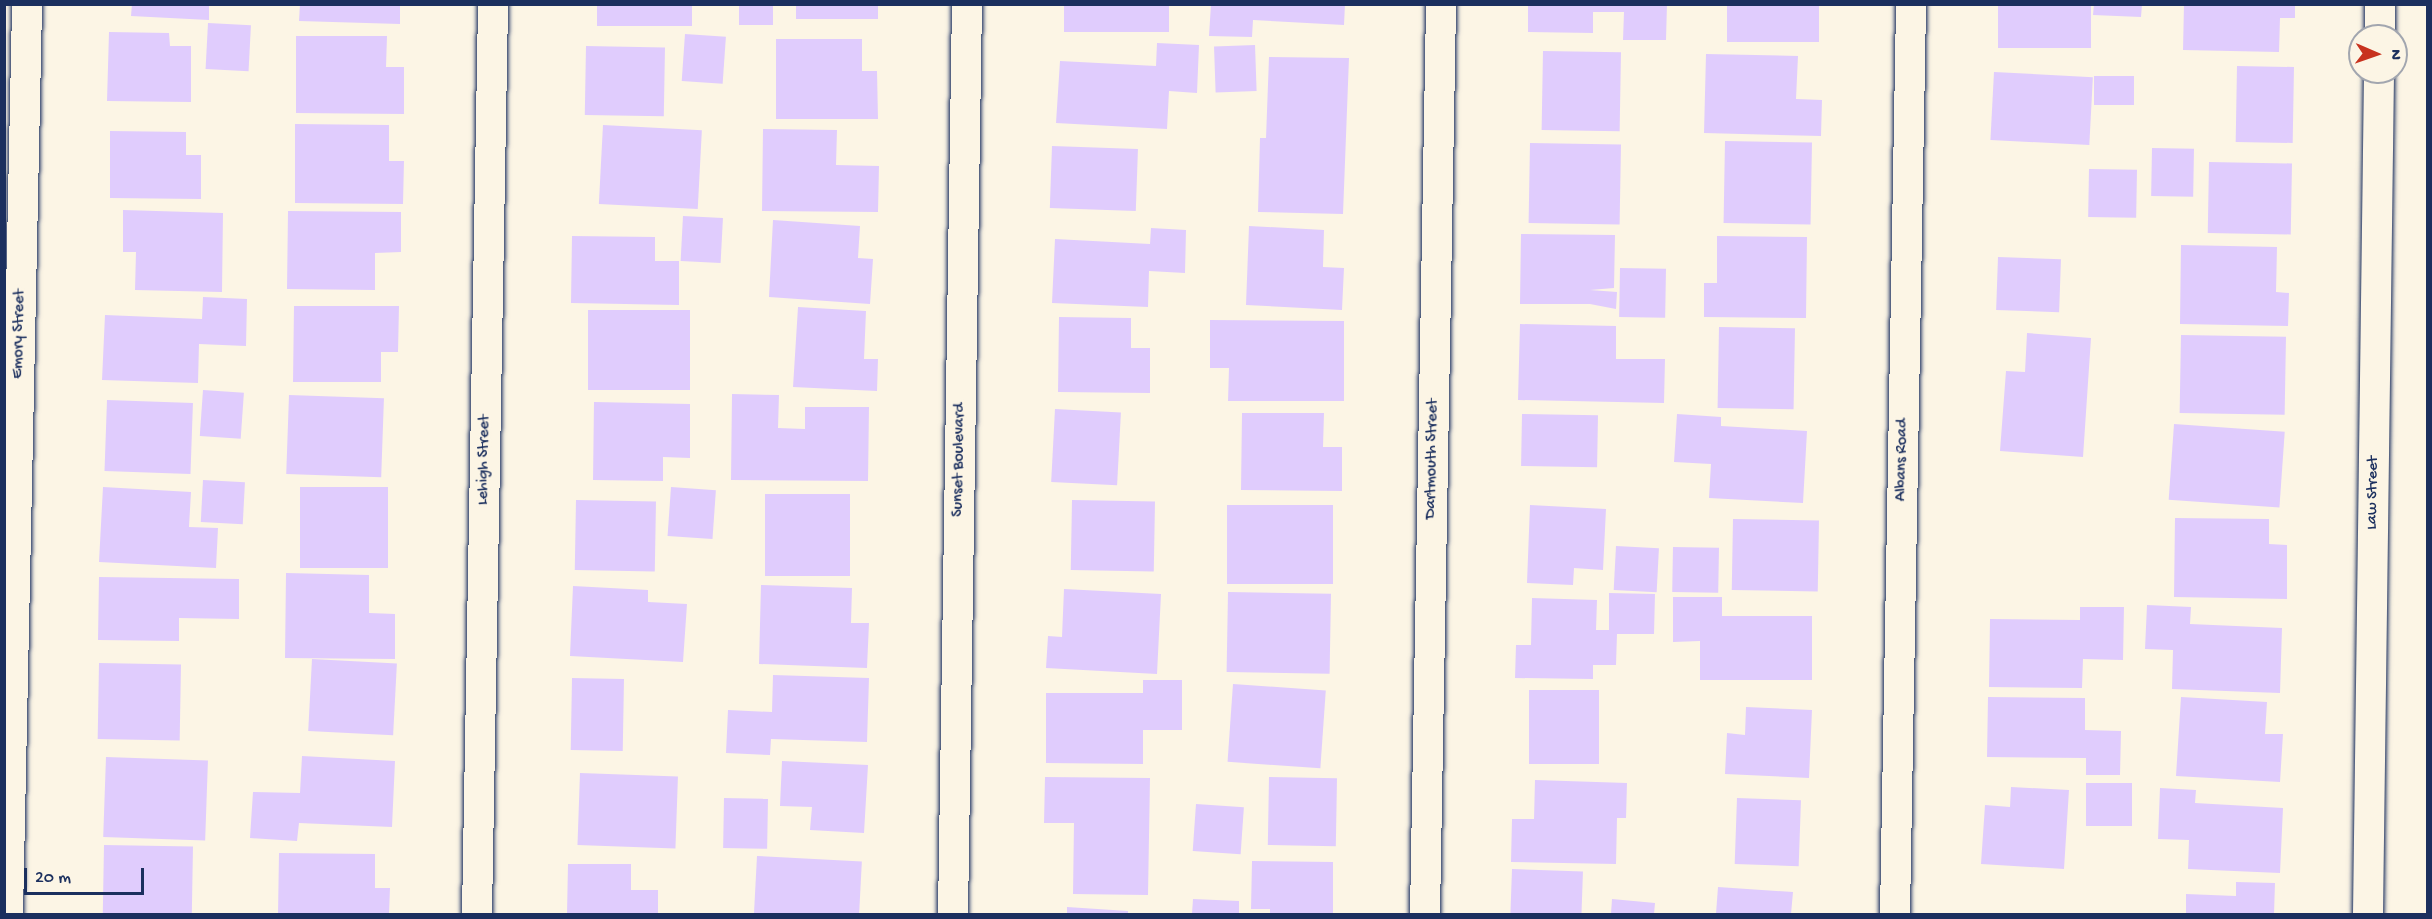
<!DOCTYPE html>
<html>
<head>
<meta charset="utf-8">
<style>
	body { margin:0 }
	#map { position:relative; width:2432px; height:919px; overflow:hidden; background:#fcf5e5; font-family:"Gochi Hand",sans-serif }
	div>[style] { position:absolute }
	.building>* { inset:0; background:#e0ccfd; transform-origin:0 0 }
	.roads { filter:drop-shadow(0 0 2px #1b2f5e) drop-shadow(0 0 2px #1b2f5e) }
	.street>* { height:30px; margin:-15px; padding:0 15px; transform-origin:15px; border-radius:15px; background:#fcf5e5 }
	span { translate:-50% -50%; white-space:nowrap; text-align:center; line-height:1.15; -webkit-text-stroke:5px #fcf5e5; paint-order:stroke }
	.street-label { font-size:16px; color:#1b2f5e }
	.frame { position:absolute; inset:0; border:6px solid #1b2f5e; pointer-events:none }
	.north { position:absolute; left:2348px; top:24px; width:60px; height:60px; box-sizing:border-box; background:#fcf5e5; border:2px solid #a2a6af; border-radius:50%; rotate:92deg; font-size:16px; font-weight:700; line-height:24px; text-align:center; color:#1b2f5e }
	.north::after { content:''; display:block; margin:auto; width:21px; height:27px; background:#c8321e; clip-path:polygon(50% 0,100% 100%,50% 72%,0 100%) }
	.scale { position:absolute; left:24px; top:868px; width:120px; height:27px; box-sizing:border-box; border:3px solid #1b2f5e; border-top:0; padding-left:8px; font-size:18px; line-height:21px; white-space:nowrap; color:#1b2f5e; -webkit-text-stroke:4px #fcf5e5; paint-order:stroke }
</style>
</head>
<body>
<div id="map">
	<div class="building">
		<div style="clip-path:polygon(132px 4px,209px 4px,209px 20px,131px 16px)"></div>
		<div style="clip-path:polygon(300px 4px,400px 4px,400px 24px,299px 21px)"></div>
		<div style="left:597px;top:4px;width:95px;height:22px"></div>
		<div style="left:739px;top:4px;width:34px;height:21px"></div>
		<div style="left:796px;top:4px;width:82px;height:15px"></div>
		<div style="left:1064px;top:4px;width:105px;height:28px"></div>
		<div style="clip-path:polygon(1211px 4px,1345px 4px,1344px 25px,1253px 20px,1252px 37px,1209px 36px)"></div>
		<div style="clip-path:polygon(1528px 4px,1667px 4px,1666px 40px,1623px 40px,1624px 12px,1593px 12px,1593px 33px,1528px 32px)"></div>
		<div style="left:1727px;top:4px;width:92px;height:38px"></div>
		<div style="left:1998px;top:4px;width:93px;height:44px"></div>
		<div style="clip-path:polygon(2094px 4px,2142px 4px,2141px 17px,2093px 15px)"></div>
		<div style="clip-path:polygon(2184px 4px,2295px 4px,2295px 18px,2280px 18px,2279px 52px,2183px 50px)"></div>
		<div style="left:208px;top:23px;width:43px;height:46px;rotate:3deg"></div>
		<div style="clip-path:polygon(109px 32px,169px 33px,170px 46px,191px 46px,191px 102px,107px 101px)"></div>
		<div style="left:685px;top:34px;width:41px;height:47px;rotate:4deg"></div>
		<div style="clip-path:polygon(296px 36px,387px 36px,386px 67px,404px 67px,404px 114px,296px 113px)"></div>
		<div style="clip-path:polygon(776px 39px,862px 39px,862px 71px,877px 71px,878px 119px,776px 119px)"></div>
		<div style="clip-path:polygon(1157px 43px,1199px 45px,1197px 93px,1169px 91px,1167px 129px,1056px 123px,1060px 61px,1156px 66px)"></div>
		<div style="left:1255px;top:45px;width:46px;height:41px;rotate:88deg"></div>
		<div style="left:586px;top:46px;width:79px;height:69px;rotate:1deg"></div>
		<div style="left:1543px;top:51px;width:78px;height:79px;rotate:1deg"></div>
		<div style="clip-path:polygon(1706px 54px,1798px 56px,1796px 99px,1822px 100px,1821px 136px,1704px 133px)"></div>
		<div style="clip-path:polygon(1269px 57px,1349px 58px,1343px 214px,1258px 212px,1260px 138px,1266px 138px)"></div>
		<div style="left:2237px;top:66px;width:57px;height:76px;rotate:1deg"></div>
		<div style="left:1994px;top:72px;width:99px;height:68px;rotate:3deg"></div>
		<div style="left:2094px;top:76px;width:40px;height:29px"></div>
		<div style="clip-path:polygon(295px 124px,389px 125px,389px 161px,404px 161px,403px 204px,295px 203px)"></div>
		<div style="left:603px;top:125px;width:99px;height:79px;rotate:3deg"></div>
		<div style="clip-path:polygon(763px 129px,837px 130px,836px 165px,879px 166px,878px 212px,762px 211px)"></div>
		<div style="clip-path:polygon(110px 131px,186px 132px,186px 155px,201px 155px,201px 199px,110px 198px)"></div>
		<div style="left:1725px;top:141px;width:87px;height:82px;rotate:1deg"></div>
		<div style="left:1530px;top:143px;width:91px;height:80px;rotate:1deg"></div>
		<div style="left:1052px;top:146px;width:86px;height:62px;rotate:2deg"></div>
		<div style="left:2152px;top:148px;width:42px;height:48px;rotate:1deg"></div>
		<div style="left:2209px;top:162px;width:83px;height:71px;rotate:1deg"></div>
		<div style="left:2089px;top:169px;width:48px;height:48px;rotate:1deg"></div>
		<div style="clip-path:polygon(123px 210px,223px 213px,222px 292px,135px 290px,136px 252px,123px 252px)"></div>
		<div style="clip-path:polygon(288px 211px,401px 212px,401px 252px,375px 253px,375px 290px,287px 289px)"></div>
		<div style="left:683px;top:216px;width:40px;height:45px;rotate:3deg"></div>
		<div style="clip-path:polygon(773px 220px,860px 226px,858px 258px,873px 259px,870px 304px,769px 297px)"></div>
		<div style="clip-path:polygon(1249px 226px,1324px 230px,1323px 267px,1344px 268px,1342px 310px,1246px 305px)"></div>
		<div style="clip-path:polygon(1151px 228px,1186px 230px,1185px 273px,1149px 271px,1148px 307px,1052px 303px,1055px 239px,1150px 244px)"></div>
		<div style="clip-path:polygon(1521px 234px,1615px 235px,1614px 288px,1590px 290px,1617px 292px,1616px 309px,1590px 304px,1520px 304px)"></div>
		<div style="clip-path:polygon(572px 236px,655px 237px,655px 261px,679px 261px,679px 305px,571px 303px)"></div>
		<div style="clip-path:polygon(1717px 236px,1807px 237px,1806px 318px,1704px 317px,1704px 283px,1717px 283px)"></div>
		<div style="clip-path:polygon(2181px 245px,2277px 247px,2276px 292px,2289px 293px,2288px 326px,2180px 324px)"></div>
		<div style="left:1998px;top:257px;width:63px;height:53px;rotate:2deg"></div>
		<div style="left:1620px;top:268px;width:46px;height:49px;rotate:1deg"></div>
		<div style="clip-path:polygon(203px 297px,247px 299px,246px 346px,199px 344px,198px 383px,102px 380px,105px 315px,202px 319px)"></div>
		<div style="clip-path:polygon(294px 306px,399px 306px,398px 352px,381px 352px,381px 382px,293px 382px)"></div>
		<div style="clip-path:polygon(798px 307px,866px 311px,864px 359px,878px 359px,877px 391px,793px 387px)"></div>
		<div style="left:588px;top:310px;width:102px;height:80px"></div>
		<div style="clip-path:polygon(1059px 317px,1131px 318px,1131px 348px,1150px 348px,1150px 393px,1058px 392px)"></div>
		<div style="clip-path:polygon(1210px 320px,1344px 321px,1344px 401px,1228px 401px,1229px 368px,1210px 368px)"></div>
		<div style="clip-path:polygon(1520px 324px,1616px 326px,1616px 359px,1665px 359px,1664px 403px,1518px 400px)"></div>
		<div style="left:1719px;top:327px;width:76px;height:81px;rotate:1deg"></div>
		<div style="clip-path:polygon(2027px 333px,2091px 338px,2083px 457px,2000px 451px,2006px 371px,2025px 372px)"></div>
		<div style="left:2181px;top:335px;width:105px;height:78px;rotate:1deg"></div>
		<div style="left:203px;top:390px;width:41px;height:46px;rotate:4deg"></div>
		<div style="clip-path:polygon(732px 394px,779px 395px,778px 428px,805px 429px,805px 407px,869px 407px,868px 481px,731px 480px)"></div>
		<div style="left:289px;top:395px;width:95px;height:79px;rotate:2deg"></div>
		<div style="left:107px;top:400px;width:86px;height:71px;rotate:2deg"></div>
		<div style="clip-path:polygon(594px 402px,690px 404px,690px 458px,663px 457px,663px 481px,593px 480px)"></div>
		<div style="left:1055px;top:409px;width:66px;height:73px;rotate:3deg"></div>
		<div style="clip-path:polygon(1242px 413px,1324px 413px,1323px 447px,1342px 447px,1342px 491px,1241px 490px)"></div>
		<div style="left:1522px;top:414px;width:76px;height:52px;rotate:1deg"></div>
		<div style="clip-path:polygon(1677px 414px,1721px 417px,1721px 426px,1807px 431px,1803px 503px,1709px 498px,1711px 464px,1674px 462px)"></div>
		<div style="left:2174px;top:424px;width:111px;height:76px;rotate:4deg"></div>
		<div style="left:203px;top:480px;width:42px;height:42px;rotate:3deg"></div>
		<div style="clip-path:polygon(103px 487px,191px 492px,189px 527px,218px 528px,216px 568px,99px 562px)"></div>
		<div style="left:300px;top:487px;width:88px;height:81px"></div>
		<div style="left:671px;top:487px;width:45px;height:49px;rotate:4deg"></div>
		<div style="left:765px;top:494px;width:85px;height:82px"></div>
		<div style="left:576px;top:500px;width:80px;height:70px;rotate:1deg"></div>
		<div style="left:1072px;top:500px;width:83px;height:70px;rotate:1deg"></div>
		<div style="left:1227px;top:505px;width:106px;height:79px"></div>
		<div style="clip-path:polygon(1530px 505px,1606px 509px,1603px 570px,1574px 568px,1573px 585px,1527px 583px)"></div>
		<div style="clip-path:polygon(2175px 518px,2269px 519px,2269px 544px,2287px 545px,2287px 599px,2174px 597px)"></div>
		<div style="left:1733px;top:519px;width:86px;height:71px;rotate:1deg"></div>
		<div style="left:1616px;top:546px;width:43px;height:44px;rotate:3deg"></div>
		<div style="left:1673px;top:547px;width:46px;height:45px;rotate:1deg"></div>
		<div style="clip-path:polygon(286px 573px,369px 575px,369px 613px,395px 614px,395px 659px,285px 658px)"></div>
		<div style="clip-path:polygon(99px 577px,239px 579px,239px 619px,179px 618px,179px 641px,98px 640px)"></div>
		<div style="clip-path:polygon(761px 585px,852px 588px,851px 623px,869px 623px,867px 668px,759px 664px)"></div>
		<div style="clip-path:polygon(573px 586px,648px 590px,648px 602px,687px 604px,683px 662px,570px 656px)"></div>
		<div style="clip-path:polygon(1064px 589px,1161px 594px,1157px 674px,1046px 668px,1048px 636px,1062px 637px)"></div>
		<div style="left:1228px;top:592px;width:103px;height:80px;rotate:1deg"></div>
		<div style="clip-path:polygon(1609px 593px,1655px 594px,1654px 634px,1617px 634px,1616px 665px,1593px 665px,1593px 679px,1515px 678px,1516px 645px,1531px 645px,1532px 598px,1597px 600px,1596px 630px,1609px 630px)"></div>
		<div style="clip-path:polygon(1673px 597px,1722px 597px,1722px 616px,1812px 616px,1812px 680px,1700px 680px,1700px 641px,1673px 642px)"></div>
		<div style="clip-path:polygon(2147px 605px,2191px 607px,2190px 624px,2282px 628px,2280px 693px,2172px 689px,2173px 650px,2145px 649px)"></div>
		<div style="clip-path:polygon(2080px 607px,2124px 607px,2123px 660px,2083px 659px,2082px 688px,1989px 687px,1990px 619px,2080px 620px)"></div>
		<div style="left:312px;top:659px;width:85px;height:72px;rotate:3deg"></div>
		<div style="left:99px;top:663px;width:82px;height:76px;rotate:1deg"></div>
		<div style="clip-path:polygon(773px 675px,869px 678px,867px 742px,771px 739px,770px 755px,726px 753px,728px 710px,772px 712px)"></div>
		<div style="left:572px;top:678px;width:52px;height:72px;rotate:1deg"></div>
		<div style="clip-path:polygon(1143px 680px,1182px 680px,1182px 730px,1143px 730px,1143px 764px,1046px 763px,1046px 693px,1143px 693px)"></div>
		<div style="left:1233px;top:684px;width:93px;height:78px;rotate:4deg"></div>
		<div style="left:1529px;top:690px;width:70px;height:74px"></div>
		<div style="clip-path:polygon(1988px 697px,2085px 698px,2085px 730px,2121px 731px,2120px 775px,2086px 775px,2086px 758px,1987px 757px)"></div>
		<div style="clip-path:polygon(2181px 697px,2267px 702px,2265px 734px,2283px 734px,2280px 782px,2176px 776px)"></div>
		<div style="clip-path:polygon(1746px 707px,1812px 710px,1809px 778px,1725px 774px,1727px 733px,1745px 735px)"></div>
		<div style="clip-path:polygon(302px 756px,395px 761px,392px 827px,299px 823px,297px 841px,250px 838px,253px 792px,300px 793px)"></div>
		<div style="left:106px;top:757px;width:102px;height:80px;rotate:2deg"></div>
		<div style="clip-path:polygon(782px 761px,868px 765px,864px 833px,810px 830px,812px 807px,780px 806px)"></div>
		<div style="left:580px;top:773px;width:98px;height:72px;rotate:2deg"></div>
		<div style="clip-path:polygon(1045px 777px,1150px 778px,1148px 895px,1073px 894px,1074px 823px,1044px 823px)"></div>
		<div style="left:1269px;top:777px;width:68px;height:68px;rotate:1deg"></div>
		<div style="clip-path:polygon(1535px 780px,1627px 783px,1626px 818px,1617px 818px,1616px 864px,1511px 862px,1512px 819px,1534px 819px)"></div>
		<div style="left:2086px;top:783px;width:46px;height:43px"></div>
		<div style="clip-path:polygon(2011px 787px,2069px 790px,2064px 869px,1981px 864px,1985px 805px,2010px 807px)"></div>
		<div style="clip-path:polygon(2160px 788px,2196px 790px,2195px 803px,2283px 808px,2280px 873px,2188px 869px,2189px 840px,2158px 839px)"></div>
		<div style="left:724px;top:798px;width:44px;height:50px;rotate:1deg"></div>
		<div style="left:1737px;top:798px;width:64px;height:66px;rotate:2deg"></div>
		<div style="left:1196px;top:804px;width:48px;height:47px;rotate:4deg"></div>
		<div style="left:104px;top:845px;width:89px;height:69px;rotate:1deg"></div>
		<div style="clip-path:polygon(279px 853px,375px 854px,375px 888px,390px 888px,389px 914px,278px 914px)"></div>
		<div style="left:757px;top:856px;width:105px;height:58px;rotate:3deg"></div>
		<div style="clip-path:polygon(1252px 861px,1333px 862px,1333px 914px,1270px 914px,1270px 909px,1251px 909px)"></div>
		<div style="clip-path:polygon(568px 864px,631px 864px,631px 890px,658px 890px,658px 914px,567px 914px)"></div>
		<div style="left:1512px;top:869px;width:71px;height:45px;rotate:2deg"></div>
		<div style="clip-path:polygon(2236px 882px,2275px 883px,2274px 914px,2186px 914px,2186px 894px,2236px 896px)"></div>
		<div style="clip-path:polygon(1718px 887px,1793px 892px,1791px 914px,1716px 914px)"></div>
		<div style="clip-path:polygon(1193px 899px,1239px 901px,1239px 914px,1192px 914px)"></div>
		<div style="clip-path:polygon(1612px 899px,1655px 903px,1654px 914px,1611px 914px)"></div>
		<div style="clip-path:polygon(1067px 907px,1128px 911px,1128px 914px,1067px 914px)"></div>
	</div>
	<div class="roads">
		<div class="street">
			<div style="left:2380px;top:36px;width:32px;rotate:-90deg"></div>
			<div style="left:8px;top:914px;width:910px;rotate:-88.8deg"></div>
			<div style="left:477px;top:914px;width:910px;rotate:-88.99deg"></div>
			<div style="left:953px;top:914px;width:910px;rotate:-89.12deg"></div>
			<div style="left:1425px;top:914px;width:910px;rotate:-88.99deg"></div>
			<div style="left:1895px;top:914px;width:910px;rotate:-88.99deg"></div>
			<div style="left:2368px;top:914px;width:842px;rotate:-89.25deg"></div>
		</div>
	</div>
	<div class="street-label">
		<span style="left:20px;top:334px;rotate:-89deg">Emory Street</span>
		<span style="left:1433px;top:459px;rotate:-89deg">Dartmouth Street</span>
		<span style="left:485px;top:460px;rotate:-89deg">Lehigh Street</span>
		<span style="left:960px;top:460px;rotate:-89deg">Sunset Boulevard</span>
		<span style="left:1903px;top:460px;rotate:-89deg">Albans Road</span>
		<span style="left:2374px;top:493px;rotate:-89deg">Law Street</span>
	</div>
	<div class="frame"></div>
	<div class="north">N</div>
	<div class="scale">20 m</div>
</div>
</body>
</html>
